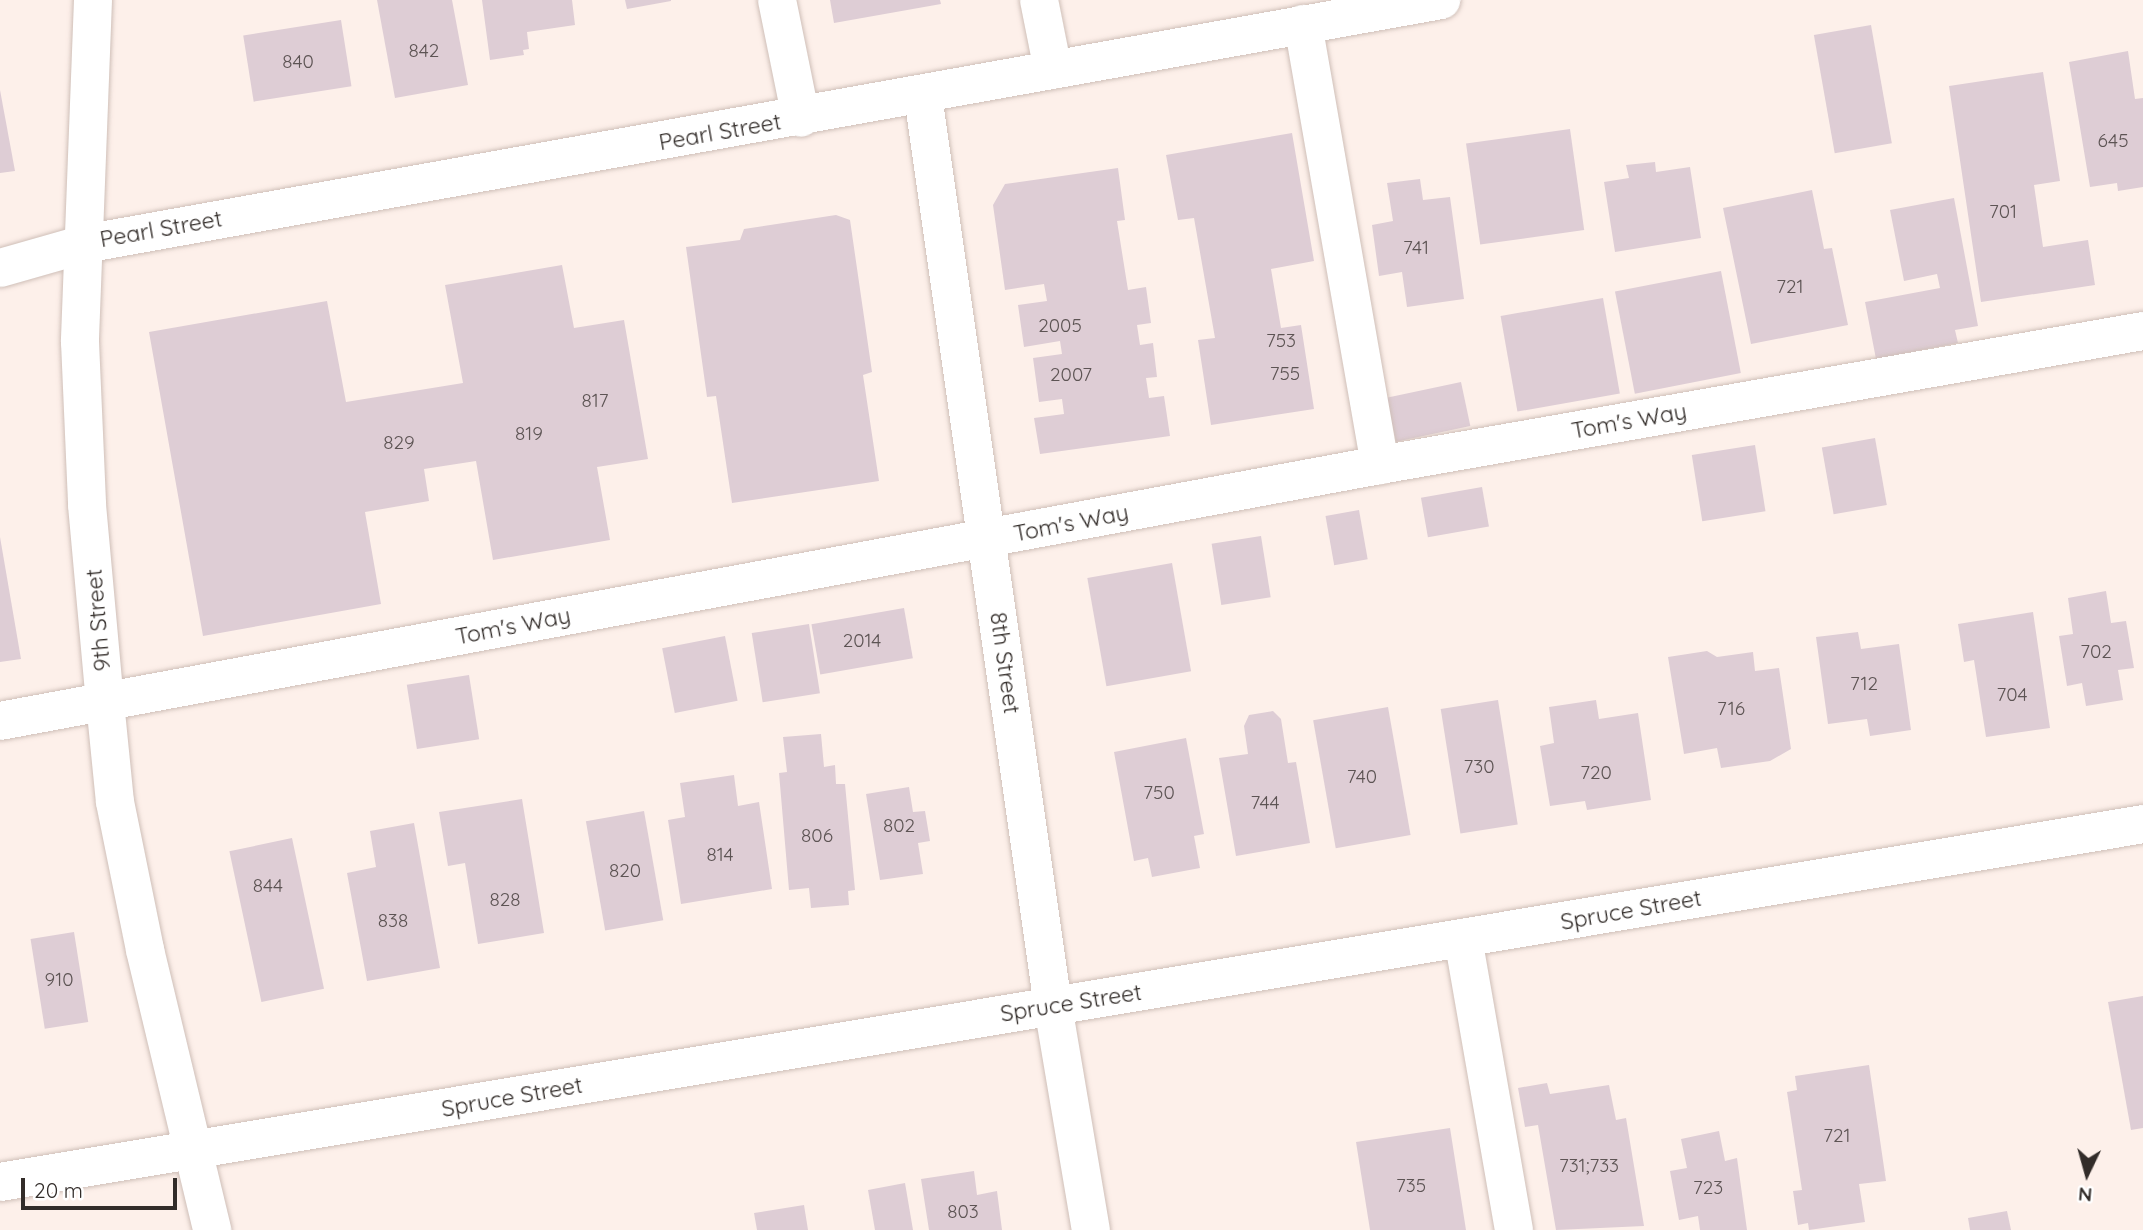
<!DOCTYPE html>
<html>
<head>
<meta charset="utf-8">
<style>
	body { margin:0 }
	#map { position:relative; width:2143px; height:1230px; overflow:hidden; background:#fdf0ea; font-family:Quicksand,sans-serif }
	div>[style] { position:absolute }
	.building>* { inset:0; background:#decdd5; transform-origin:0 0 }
	.roads { filter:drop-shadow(0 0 2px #cfbfb8) drop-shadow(0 0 2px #cfbfb8) }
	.minor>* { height:38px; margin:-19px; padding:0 19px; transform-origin:19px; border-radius:19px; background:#fff }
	span { translate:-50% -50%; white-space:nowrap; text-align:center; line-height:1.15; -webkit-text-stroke:7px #fff; paint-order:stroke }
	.number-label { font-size:19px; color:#5d5454 }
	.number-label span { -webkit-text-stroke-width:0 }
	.street-label { font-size:23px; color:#322c29 }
	.north { position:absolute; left:2052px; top:1139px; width:70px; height:70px; -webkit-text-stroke:5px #fff; paint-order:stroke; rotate:185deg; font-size:19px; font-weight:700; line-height:28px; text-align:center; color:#322c29 }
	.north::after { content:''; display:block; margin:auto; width:24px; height:32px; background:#322c29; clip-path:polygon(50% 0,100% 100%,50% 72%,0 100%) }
	.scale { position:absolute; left:21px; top:1178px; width:156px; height:32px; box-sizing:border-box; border:4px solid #322c29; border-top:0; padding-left:9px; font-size:21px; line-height:24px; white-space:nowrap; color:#322c29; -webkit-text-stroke:5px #fff; paint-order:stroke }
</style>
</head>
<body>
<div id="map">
	<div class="building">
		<div style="clip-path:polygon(377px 0,452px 0,468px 85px,395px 98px)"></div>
		<div style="clip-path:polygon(482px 0,572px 0,575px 25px,527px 32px,529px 49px,523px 50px,524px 55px,490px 60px)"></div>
		<div style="clip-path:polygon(625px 0,671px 0,671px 1px,627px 9px)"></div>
		<div style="clip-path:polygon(830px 0,940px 0,941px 4px,834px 23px)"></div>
		<div style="left:341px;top:20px;width:67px;height:99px;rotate:81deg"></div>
		<div style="left:1871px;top:25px;width:120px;height:58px;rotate:80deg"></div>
		<div style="clip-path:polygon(2128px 51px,2135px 99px,2143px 98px,2143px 187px,2118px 191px,2117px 183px,2090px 187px,2069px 62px)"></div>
		<div style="clip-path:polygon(2043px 72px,2060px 181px,2034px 185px,2043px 247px,2088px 240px,2095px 285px,1981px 302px,1949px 86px)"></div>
		<div style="clip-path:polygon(0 90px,15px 171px,0 173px)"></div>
		<div style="left:1570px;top:129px;width:102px;height:105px;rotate:82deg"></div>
		<div style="clip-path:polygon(1292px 133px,1314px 261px,1271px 269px,1281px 328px,1301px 325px,1314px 409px,1211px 425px,1198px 340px,1215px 338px,1194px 218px,1178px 220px,1166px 155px)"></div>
		<div style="clip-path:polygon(1655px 162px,1656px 172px,1690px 167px,1701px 238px,1615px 252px,1604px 182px,1629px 178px,1626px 165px)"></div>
		<div style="clip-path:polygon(1118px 168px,1125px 220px,1117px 221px,1128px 290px,1146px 287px,1151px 323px,1137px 325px,1140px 345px,1153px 343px,1157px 377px,1146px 378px,1149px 398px,1164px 396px,1170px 436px,1040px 454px,1034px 418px,1064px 414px,1062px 399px,1039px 402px,1033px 358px,1062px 354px,1060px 341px,1024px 347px,1018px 305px,1047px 301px,1044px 284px,1005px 290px,993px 205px,1005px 184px)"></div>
		<div style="clip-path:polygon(1420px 179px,1423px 200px,1450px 197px,1464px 299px,1407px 307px,1402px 272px,1379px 276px,1372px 225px,1393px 221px,1387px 183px)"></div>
		<div style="clip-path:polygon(1812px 190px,1824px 249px,1832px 248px,1848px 325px,1751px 344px,1723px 208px)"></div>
		<div style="clip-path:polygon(1954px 198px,1978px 326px,1955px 330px,1958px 343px,1876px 359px,1865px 302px,1940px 288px,1937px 274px,1904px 281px,1890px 210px)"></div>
		<div style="clip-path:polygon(836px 215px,850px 220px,872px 372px,863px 375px,879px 481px,732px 503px,716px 396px,707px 397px,686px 247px,740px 240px,744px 229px)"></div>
		<div style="clip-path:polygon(562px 265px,574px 328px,624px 320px,648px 459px,597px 467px,610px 540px,493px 560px,476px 461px,424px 469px,429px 501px,365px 512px,381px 604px,203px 636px,149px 332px,327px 301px,346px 402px,463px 383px,445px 285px)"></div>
		<div style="left:1721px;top:271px;width:104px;height:108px;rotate:79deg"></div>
		<div style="left:1603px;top:298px;width:97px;height:104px;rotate:80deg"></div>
		<div style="left:1461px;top:382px;width:45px;height:76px;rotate:78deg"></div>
		<div style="left:1875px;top:438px;width:68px;height:54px;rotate:80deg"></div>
		<div style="left:1755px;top:445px;width:67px;height:64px;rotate:81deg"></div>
		<div style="left:1482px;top:487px;width:40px;height:62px;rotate:80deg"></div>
		<div style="left:1359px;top:510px;width:50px;height:34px;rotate:80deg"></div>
		<div style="left:1261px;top:536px;width:62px;height:50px;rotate:81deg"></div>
		<div style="clip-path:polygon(0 537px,21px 659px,0 662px)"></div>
		<div style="left:1172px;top:563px;width:110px;height:86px;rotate:80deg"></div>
		<div style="clip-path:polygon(2106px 591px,2111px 623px,2126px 621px,2134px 668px,2118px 670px,2123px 700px,2086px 706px,2082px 683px,2067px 686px,2059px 636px,2073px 634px,2068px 598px)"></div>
		<div style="left:904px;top:608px;width:51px;height:94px;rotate:80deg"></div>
		<div style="clip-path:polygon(2033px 612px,2050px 728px,1986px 737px,1974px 660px,1964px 662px,1958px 624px)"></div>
		<div style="left:809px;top:624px;width:70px;height:58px;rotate:81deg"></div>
		<div style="clip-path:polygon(1858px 632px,1861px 649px,1899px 644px,1911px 730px,1870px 736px,1867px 719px,1828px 724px,1816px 637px)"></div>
		<div style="left:725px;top:636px;width:66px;height:64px;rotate:79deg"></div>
		<div style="clip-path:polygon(1707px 651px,1717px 657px,1753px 652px,1755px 671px,1779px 668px,1791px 749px,1770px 761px,1721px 768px,1717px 748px,1684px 754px,1668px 657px)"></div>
		<div style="left:469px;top:675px;width:65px;height:63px;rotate:81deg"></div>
		<div style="left:1498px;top:700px;width:126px;height:58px;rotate:81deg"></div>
		<div style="clip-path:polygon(1596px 700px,1599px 719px,1638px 713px,1651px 800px,1587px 810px,1585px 801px,1550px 806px,1540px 746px,1554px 743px,1549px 707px)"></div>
		<div style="left:1388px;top:707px;width:130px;height:76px;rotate:80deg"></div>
		<div style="clip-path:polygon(1273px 711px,1281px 719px,1288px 763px,1296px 762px,1310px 843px,1236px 856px,1219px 758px,1248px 754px,1244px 726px,1249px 715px)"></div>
		<div style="clip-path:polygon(821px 734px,824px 767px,835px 765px,836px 784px,845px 784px,855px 890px,848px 891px,849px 905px,811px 908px,809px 888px,789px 890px,779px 773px,787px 772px,783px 737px)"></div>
		<div style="clip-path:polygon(1186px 738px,1204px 834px,1194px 836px,1200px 868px,1152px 877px,1148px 858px,1134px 861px,1114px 752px)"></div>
		<div style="clip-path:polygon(734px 775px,738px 806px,759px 802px,772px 889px,681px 904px,668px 820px,685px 817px,680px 783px)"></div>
		<div style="clip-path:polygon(909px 787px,913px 812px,925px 811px,930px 841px,918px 843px,923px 874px,880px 880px,866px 794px)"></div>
		<div style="clip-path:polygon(522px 799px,544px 933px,478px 944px,465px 863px,448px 866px,439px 812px)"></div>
		<div style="left:644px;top:811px;width:111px;height:59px;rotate:80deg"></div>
		<div style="clip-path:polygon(414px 823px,440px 968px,367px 981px,347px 873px,376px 867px,370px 831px)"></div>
		<div style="left:292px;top:838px;width:154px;height:64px;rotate:78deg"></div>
		<div style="left:74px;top:932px;width:91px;height:44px;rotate:81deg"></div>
		<div style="clip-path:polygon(2143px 996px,2143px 1128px,2131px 1130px,2108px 1002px)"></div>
		<div style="clip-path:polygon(1869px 1065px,1886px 1181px,1859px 1184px,1865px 1222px,1809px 1230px,1808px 1223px,1798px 1225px,1793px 1191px,1802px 1190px,1787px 1092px,1797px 1090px,1795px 1076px)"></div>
		<div style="clip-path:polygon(1547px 1083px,1550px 1094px,1609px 1085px,1616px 1120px,1626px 1118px,1644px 1226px,1556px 1230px,1538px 1125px,1525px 1127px,1518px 1088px)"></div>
		<div style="clip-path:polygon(1450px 1128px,1466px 1230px,1370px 1230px,1356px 1142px)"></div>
		<div style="clip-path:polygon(1719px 1131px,1725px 1161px,1737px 1158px,1747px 1230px,1700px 1230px,1698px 1216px,1679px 1220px,1670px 1171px,1687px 1168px,1681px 1139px)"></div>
		<div style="clip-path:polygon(974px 1171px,977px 1195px,997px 1191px,1002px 1230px,929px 1230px,921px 1179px)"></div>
		<div style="clip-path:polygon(905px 1183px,913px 1230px,875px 1230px,868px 1190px)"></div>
		<div style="clip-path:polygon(804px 1205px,808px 1230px,757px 1230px,754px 1213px)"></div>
		<div style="clip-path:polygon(2007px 1211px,2011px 1230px,1970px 1230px,1968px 1218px)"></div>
	</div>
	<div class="roads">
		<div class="minor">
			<div style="left:93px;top:0;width:342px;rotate:92.2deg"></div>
			<div style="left:80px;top:342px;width:163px;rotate:87.5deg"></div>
			<div style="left:87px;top:505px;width:198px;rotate:84.8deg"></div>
			<div style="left:105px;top:702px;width:100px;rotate:84.3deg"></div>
			<div style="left:115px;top:802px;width:151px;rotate:78.5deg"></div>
			<div style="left:145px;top:950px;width:288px;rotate:76.5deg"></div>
			<div style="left:777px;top:0;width:120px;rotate:78.5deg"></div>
			<div style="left:1039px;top:0;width:71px;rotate:78.7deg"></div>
			<div style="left:1303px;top:24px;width:448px;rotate:80.1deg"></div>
			<div style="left:923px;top:96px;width:919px;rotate:81.87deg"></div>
			<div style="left:1053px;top:1006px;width:227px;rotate:80.4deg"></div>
			<div style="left:0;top:268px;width:87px;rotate:-15.9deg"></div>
			<div style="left:84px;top:244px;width:1379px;rotate:-10.19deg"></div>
			<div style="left:0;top:721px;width:1404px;rotate:-10.51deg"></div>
			<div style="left:1380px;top:465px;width:775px;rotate:-9.96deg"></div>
			<div style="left:1463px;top:938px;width:296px;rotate:80.1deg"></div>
			<div style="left:0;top:1182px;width:2173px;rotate:-9.48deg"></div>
		</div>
	</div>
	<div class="number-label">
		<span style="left:424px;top:51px">842</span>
		<span style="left:298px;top:62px">840</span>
		<span style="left:2113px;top:141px">645</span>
		<span style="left:2003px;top:212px">701</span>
		<span style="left:1416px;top:248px">741</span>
		<span style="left:1790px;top:287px">721</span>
		<span style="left:1060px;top:326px">2005</span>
		<span style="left:1281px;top:341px">753</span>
		<span style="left:1285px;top:374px">755</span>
		<span style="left:1071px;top:375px">2007</span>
		<span style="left:595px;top:401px">817</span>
		<span style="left:529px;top:434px">819</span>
		<span style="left:399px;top:443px">829</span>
		<span style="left:862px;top:641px">2014</span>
		<span style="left:2096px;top:652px">702</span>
		<span style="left:1864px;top:684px">712</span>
		<span style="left:2012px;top:695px">704</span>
		<span style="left:1731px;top:709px">716</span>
		<span style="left:1479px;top:767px">730</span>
		<span style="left:1596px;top:773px">720</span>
		<span style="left:1362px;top:777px">740</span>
		<span style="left:1159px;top:793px">750</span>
		<span style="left:1265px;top:803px">744</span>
		<span style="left:899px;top:826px">802</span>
		<span style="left:817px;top:836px">806</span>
		<span style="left:720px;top:855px">814</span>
		<span style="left:625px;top:871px">820</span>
		<span style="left:268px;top:886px">844</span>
		<span style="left:505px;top:900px">828</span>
		<span style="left:393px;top:921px">838</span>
		<span style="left:59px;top:980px">910</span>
		<span style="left:1837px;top:1136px">721</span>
		<span style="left:1589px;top:1166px">731;733</span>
		<span style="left:1411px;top:1186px">735</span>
		<span style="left:1708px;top:1188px">723</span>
		<span style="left:963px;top:1212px">803</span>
	</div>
	<div class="street-label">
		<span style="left:720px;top:132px;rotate:-10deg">Pearl Street</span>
		<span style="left:161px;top:229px;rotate:-10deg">Pearl Street</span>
		<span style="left:1629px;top:421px;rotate:-10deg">Tom's Way</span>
		<span style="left:1071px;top:523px;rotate:-11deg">Tom's Way</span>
		<span style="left:98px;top:620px;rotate:-95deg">9th Street</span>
		<span style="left:513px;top:626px;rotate:-11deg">Tom's Way</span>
		<span style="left:1005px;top:663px;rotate:82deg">8th Street</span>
		<span style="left:1631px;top:910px;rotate:-10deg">Spruce Street</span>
		<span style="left:1071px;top:1003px;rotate:-9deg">Spruce Street</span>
		<span style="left:512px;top:1097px;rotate:-10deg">Spruce Street</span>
	</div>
	<div class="north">N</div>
	<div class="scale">20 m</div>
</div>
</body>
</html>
